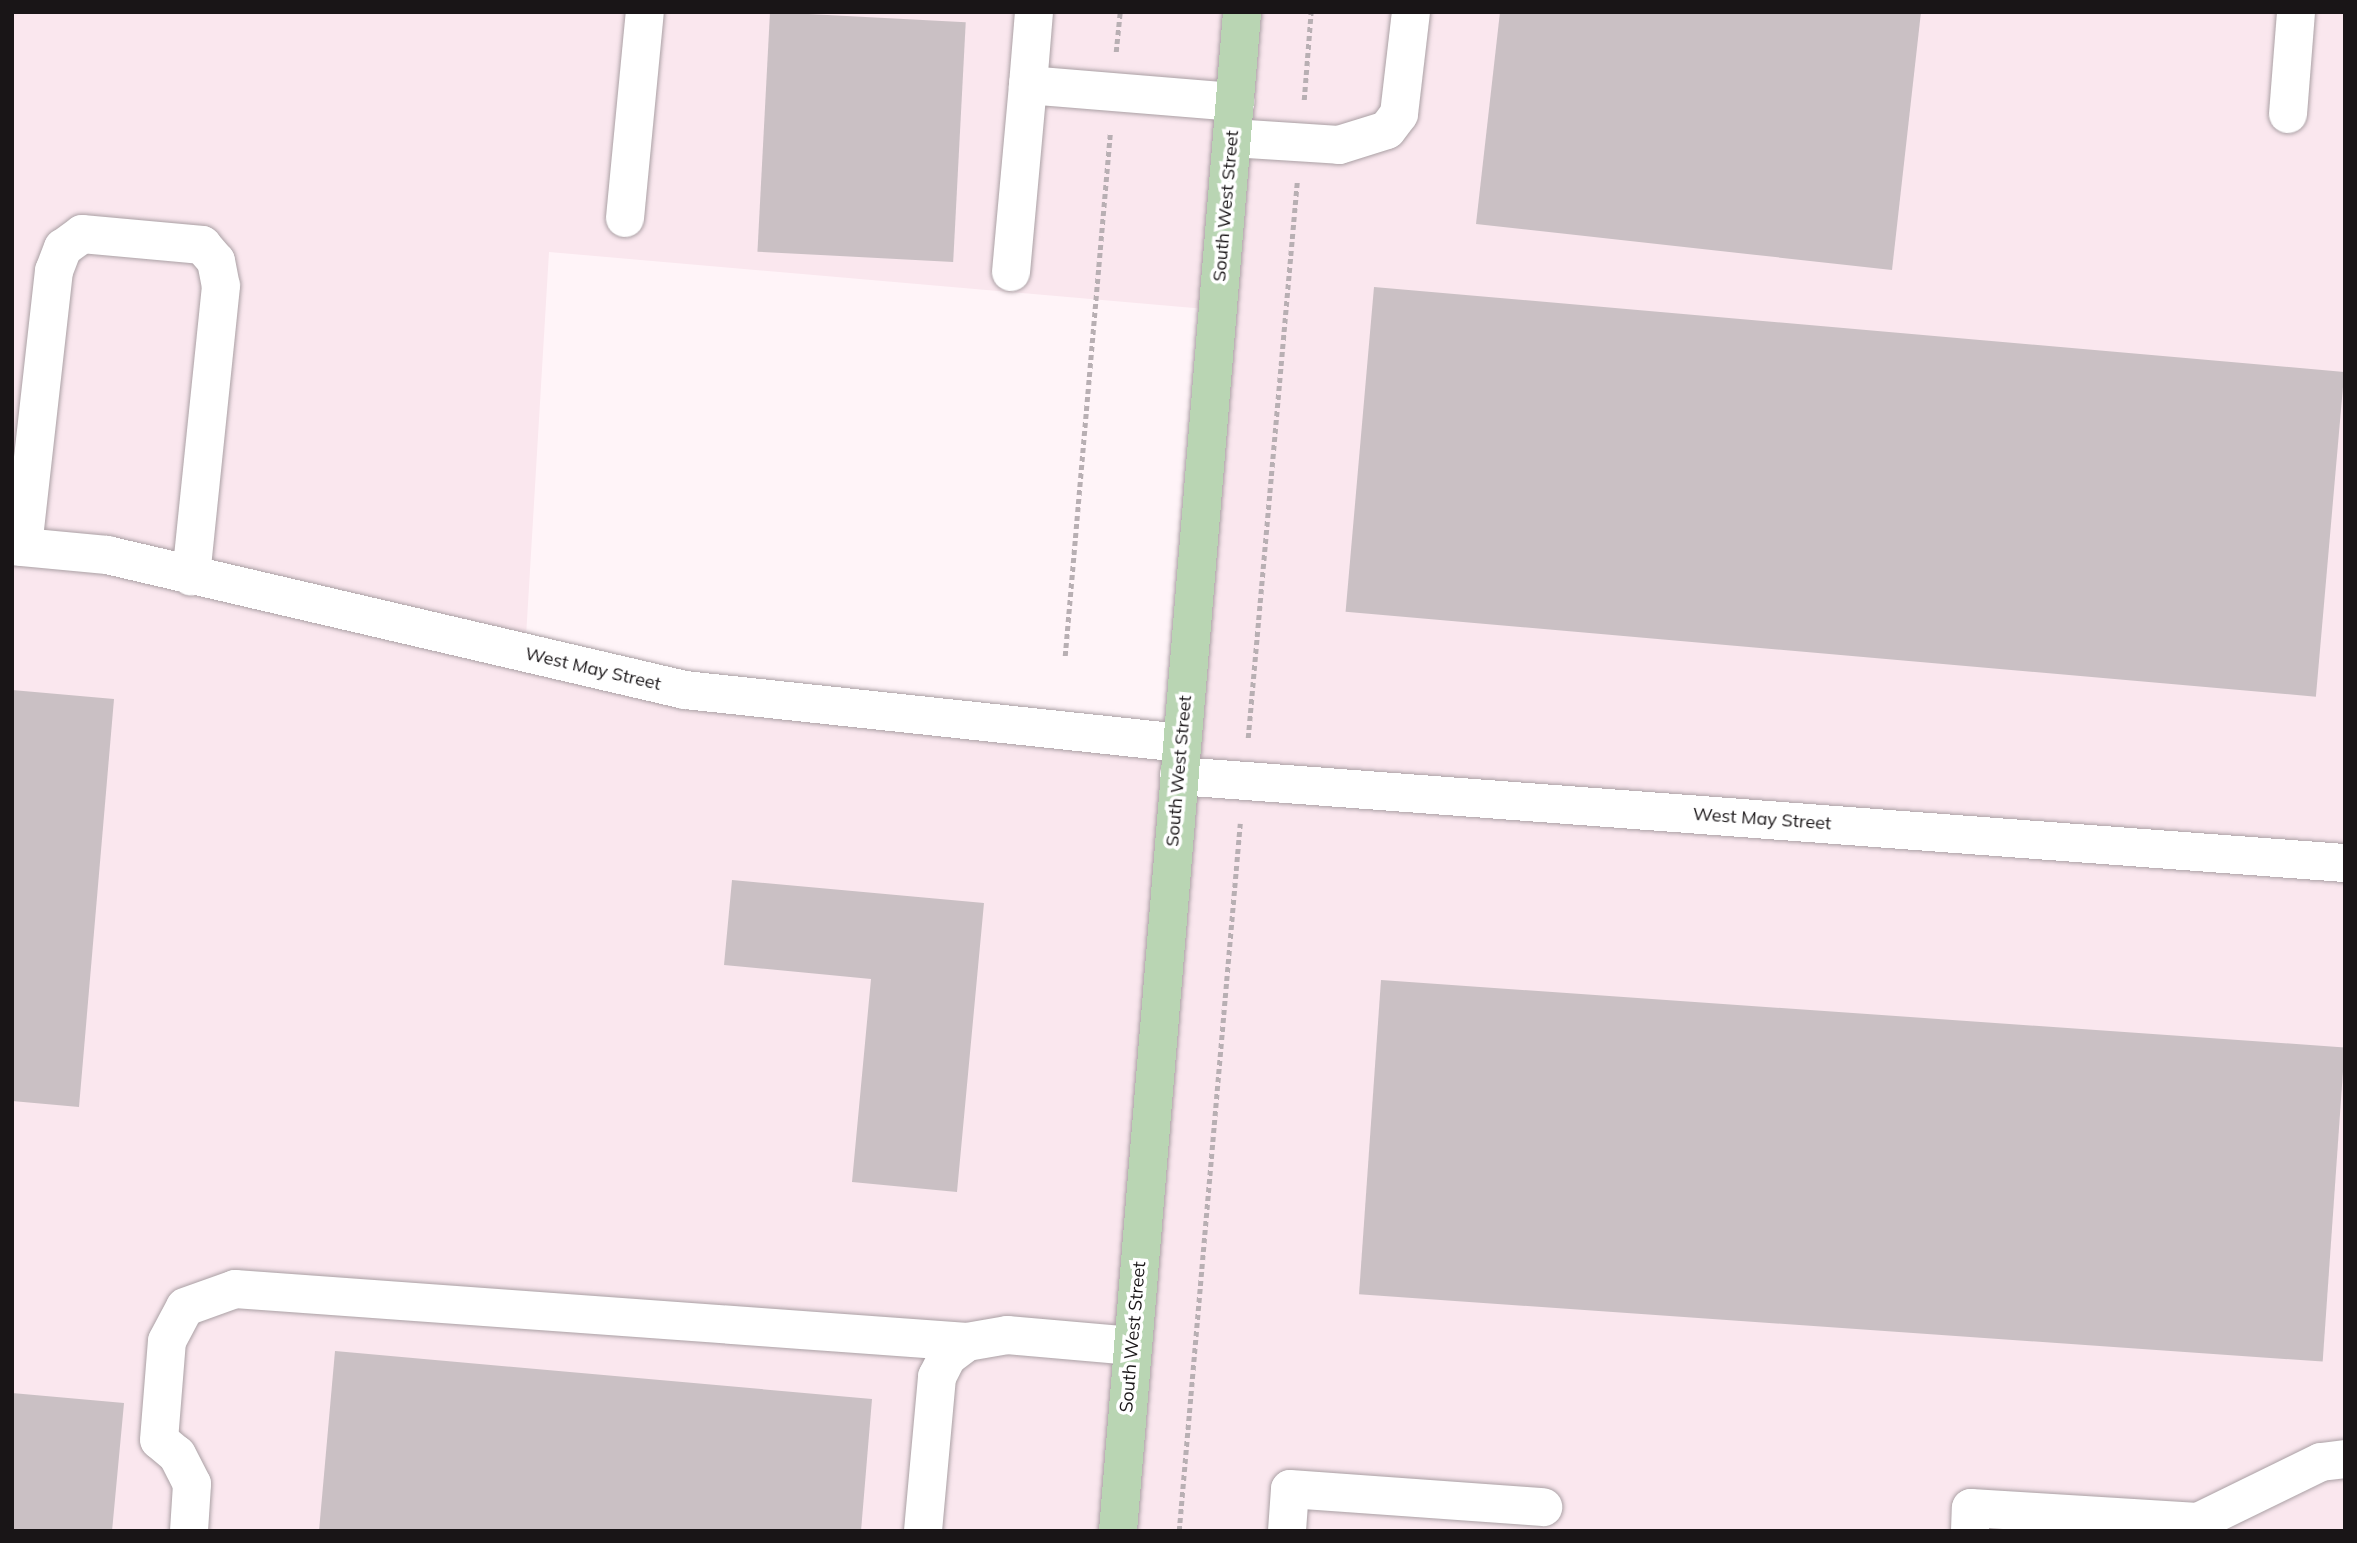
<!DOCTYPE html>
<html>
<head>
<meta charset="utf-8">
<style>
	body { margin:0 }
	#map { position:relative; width:2357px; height:1543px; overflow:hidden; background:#fff4f8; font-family:Mulish,sans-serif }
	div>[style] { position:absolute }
	.built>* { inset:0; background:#fae7ee }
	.building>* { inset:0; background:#cac0c4; transform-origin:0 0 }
	.path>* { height:4.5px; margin-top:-2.25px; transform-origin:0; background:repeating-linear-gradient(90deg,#b8afb3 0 5px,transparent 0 8.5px) }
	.roads { filter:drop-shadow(0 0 2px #aaa0a4) drop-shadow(0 0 2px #aaa0a4) }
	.minor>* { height:38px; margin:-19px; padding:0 19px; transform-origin:19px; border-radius:19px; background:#fff }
	.major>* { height:38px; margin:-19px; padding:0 19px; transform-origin:19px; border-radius:19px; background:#b9d5b3 }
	span { translate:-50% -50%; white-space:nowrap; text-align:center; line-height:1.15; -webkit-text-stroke:7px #fff; paint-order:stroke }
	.street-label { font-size:18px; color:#191517 }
	.frame { position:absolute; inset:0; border:14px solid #191517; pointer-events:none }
</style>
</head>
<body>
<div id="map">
	<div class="built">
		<div style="clip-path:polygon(evenodd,12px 12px,2345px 12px,2345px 1531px,12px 1531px,12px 12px,549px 252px,1217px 310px,1182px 742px,525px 654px,549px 252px)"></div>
	</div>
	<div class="building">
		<div style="left:770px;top:12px;width:196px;height:240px;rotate:3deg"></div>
		<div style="clip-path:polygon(1500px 12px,1921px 12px,1892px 270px,1476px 224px)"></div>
		<div style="left:1374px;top:287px;width:974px;height:326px;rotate:5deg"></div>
		<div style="clip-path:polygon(12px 690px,114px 699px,79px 1107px,12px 1101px)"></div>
		<div style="clip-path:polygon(732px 880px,984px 903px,957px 1192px,852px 1182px,871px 979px,724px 965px)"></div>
		<div style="left:1381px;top:980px;width:966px;height:315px;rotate:4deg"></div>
		<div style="clip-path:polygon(335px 1351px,872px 1399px,861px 1531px,319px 1531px)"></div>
		<div style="clip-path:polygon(12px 1393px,124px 1403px,112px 1531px,12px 1531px)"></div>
	</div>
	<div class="path">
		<div style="left:1116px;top:52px;width:40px;rotate:-84.3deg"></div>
		<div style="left:1304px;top:100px;width:88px;rotate:-85.5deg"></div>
		<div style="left:1065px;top:656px;width:524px;rotate:-85.07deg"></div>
		<div style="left:1248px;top:738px;width:558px;rotate:-84.96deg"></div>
		<div style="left:1179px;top:1531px;width:710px;rotate:-85.07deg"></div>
	</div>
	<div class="roads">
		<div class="minor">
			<div style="left:1034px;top:12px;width:73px;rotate:94.7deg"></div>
			<div style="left:1028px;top:85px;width:208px;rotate:4.7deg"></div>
			<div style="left:2288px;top:114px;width:102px;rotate:-85.5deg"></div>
			<div style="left:1232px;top:138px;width:107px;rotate:3.7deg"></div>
			<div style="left:1339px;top:145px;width:50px;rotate:-17.4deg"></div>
			<div style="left:1387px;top:130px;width:20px;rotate:-53deg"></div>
			<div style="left:1399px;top:114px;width:103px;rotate:-83.3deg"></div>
			<div style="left:625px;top:218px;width:207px;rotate:-84.5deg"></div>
			<div style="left:1011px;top:272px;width:188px;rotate:-84.8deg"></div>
			<div style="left:12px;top:546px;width:95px;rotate:5.4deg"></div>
			<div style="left:107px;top:555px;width:594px;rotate:13.15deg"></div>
			<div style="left:685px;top:690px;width:500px;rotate:6.1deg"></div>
			<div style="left:23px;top:547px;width:278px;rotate:-83.6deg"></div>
			<div style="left:54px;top:271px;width:25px;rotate:-69deg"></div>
			<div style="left:63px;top:248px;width:24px;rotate:-36deg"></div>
			<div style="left:82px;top:234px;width:121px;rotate:5.2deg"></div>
			<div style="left:202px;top:245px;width:21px;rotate:49deg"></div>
			<div style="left:216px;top:261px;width:25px;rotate:79deg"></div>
			<div style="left:221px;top:286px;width:292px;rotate:95.9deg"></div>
			<div style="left:1179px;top:776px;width:1169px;rotate:4.27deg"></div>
			<div style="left:2198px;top:1522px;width:137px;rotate:-26deg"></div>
			<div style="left:2321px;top:1462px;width:24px;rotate:-7deg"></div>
			<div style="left:189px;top:1531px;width:47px;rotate:-86.3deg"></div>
			<div style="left:192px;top:1484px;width:33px;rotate:-117deg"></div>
			<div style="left:177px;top:1455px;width:23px;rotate:-140deg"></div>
			<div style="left:159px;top:1440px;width:99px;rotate:-85.4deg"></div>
			<div style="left:167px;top:1341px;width:38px;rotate:-62deg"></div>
			<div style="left:185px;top:1307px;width:53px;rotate:-19.8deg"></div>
			<div style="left:235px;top:1289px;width:734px;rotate:4.14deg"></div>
			<div style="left:967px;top:1342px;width:41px;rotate:-9.9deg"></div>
			<div style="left:1007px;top:1335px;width:126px;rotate:5deg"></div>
			<div style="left:923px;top:1531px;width:155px;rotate:-84.8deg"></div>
			<div style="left:937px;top:1377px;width:22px;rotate:-63deg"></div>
			<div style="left:947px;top:1357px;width:25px;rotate:-37deg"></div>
			<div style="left:1287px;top:1531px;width:42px;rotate:-85.9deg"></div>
			<div style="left:1290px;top:1489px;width:254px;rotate:4.1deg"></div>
			<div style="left:1970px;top:1531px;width:23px;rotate:-88deg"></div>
			<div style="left:1971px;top:1508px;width:227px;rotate:3.5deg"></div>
			<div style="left:2198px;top:1522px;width:9px;rotate:90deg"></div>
		</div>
		<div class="major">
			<div style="left:1118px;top:1531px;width:1524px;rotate:-85.33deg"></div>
		</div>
	</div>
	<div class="street-label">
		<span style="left:1226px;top:206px;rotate:-85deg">South West Street</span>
		<span style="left:593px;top:669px;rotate:13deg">West May Street</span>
		<span style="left:1179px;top:771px;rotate:-85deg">South West Street</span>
		<span style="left:1762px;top:819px;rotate:4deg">West May Street</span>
		<span style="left:1133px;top:1337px;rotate:-85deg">South West Street</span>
	</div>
	<div class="frame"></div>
</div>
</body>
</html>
